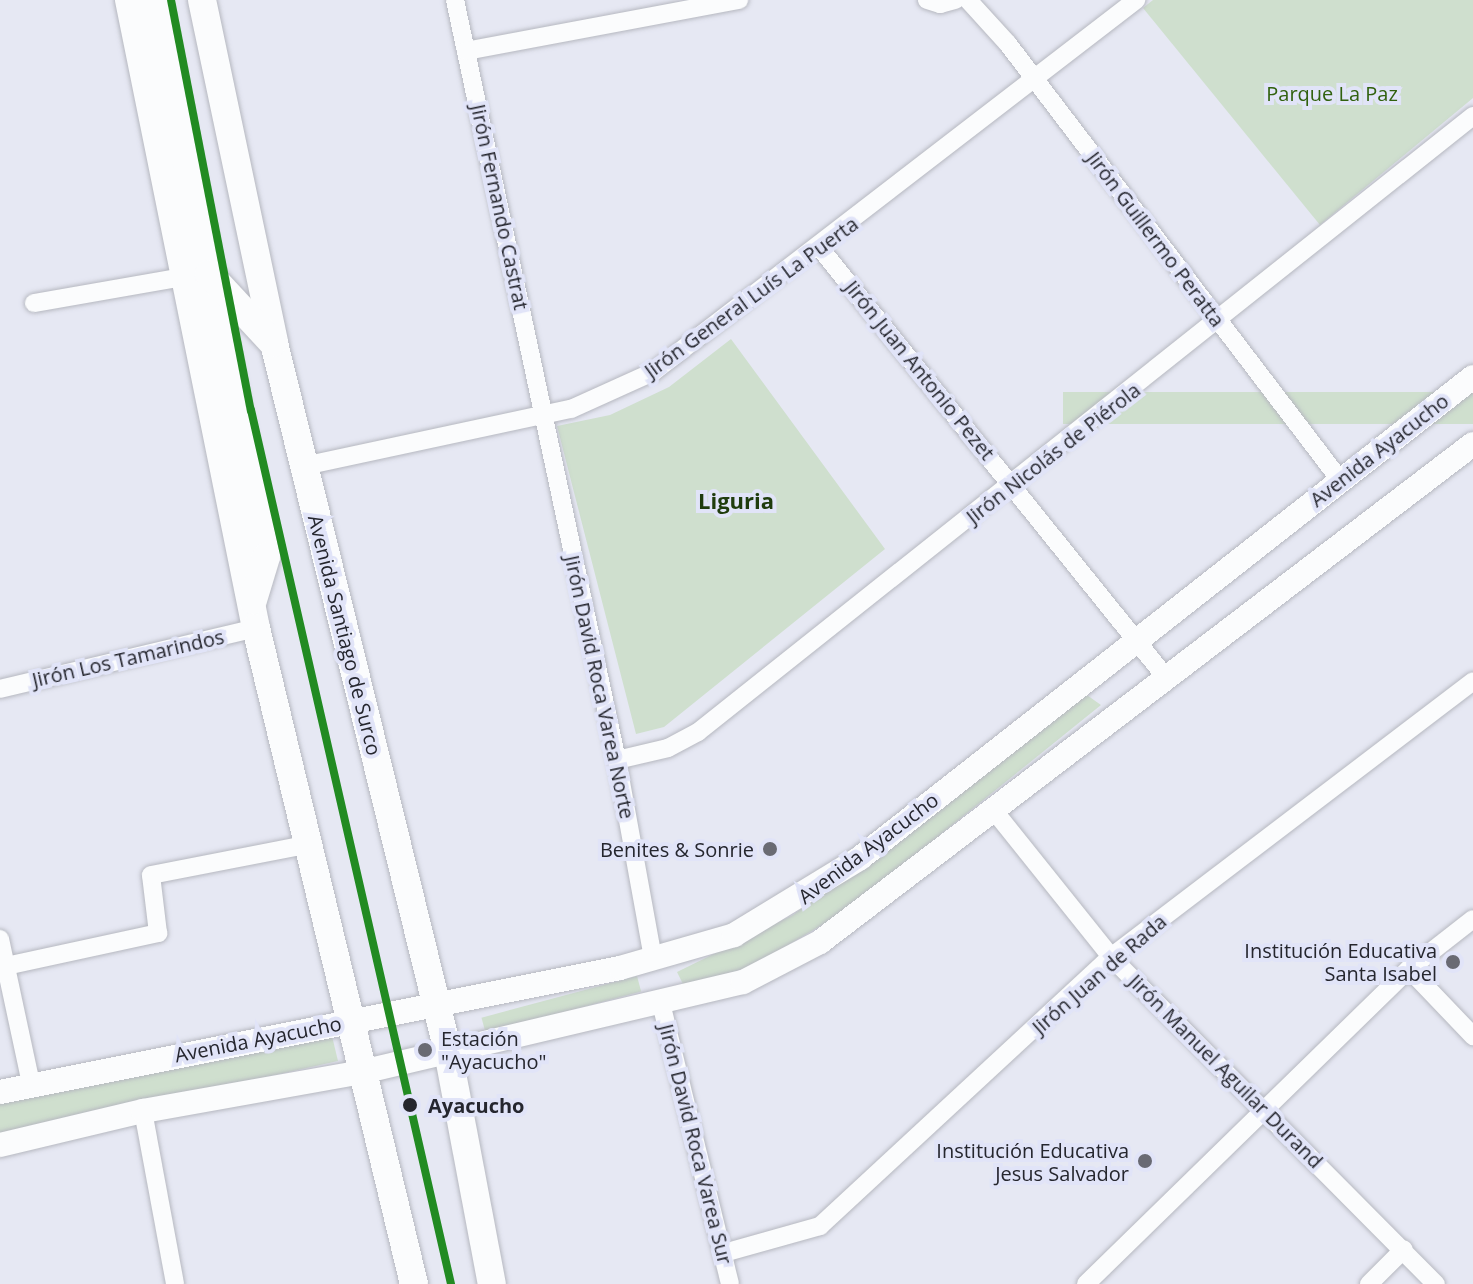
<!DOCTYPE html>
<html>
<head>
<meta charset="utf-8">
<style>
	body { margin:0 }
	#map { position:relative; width:1473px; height:1284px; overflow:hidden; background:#e6e8f3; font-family:"Open Sans",sans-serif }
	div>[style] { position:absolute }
	.green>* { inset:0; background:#cfdfce; transform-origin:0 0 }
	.roads { filter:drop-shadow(0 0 2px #b6b8c0) drop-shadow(0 0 2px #b6b8c0) }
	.street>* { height:18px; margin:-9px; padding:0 9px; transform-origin:9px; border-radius:9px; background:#fbfcfd }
	.secondary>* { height:24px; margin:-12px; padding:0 12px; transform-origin:12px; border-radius:12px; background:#fbfcfd }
	.primary>* { height:28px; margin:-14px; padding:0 14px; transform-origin:14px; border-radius:14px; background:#fbfcfd }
	.metro-1>* { height:8px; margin:-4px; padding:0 4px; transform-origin:4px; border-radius:4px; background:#228b22 }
	.dots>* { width:22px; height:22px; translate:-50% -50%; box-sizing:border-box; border:4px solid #e1e4f8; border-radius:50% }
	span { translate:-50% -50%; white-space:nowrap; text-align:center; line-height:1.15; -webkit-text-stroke:8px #e1e4f8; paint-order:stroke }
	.park-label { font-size:20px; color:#31610e }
	.street-label { font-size:20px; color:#25262e }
	.poi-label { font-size:20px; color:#25262e }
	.right { translate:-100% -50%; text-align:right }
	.left { translate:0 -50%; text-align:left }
	.stop-label { font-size:20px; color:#25262e; font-weight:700 }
	.neighbourhood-label { font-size:22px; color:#1f3c0d; font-weight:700 }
</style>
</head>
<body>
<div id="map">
	<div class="green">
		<div style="clip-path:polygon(1153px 0,1473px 0,1473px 98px,1320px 225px,1143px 8px)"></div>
		<div style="clip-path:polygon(731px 339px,885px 549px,664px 727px,636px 734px,557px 426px,610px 415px,669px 387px)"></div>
		<div style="left:1473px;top:392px;width:32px;height:410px;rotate:90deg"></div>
		<div style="clip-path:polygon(1084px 693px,1101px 705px,847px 910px,751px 967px,684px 986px,677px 972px,793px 915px)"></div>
		<div style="left:637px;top:976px;width:16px;height:161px;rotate:75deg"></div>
		<div style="clip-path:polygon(332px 1036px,338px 1061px,0 1136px,0 1102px)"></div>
	</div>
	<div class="roads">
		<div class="street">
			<div style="left:455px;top:0;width:777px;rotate:77.97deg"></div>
			<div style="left:617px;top:760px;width:202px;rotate:79.7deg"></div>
			<div style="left:927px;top:0;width:14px;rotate:17deg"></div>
			<div style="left:940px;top:4px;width:16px;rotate:-15deg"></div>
			<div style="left:968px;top:0;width:59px;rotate:47.7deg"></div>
			<div style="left:1008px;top:44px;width:548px;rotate:52.71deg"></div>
			<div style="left:466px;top:51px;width:278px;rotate:-10.6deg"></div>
			<div style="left:820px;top:248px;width:555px;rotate:51.15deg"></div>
			<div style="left:34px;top:303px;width:156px;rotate:-9.9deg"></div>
			<div style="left:304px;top:466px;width:273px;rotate:-12.1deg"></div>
			<div style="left:571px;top:409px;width:90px;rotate:-24.3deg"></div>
			<div style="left:653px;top:372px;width:610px;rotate:-37.6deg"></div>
			<div style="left:0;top:689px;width:263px;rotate:-13.4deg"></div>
			<div style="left:617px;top:760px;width:52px;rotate:-13.2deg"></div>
			<div style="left:668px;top:748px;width:34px;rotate:-28deg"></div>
			<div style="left:698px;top:732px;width:990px;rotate:-38.48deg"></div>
			<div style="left:995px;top:812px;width:186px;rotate:51.3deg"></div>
			<div style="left:1111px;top:957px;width:461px;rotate:45.2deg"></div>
			<div style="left:0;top:939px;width:147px;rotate:77.9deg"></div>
			<div style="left:6px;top:966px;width:156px;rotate:-12.2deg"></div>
			<div style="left:158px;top:933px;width:58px;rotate:-96.9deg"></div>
			<div style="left:151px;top:875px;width:158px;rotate:-11deg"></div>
			<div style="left:1409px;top:969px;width:93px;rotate:46.3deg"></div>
			<div style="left:661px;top:1003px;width:289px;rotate:76.2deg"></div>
			<div style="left:143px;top:1111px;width:176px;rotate:79.5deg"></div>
			<div style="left:724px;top:1253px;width:100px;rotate:-15.7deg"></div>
			<div style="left:820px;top:1226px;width:396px;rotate:-42.8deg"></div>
			<div style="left:1111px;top:957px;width:455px;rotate:-37.3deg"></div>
			<div style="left:1086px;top:1284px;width:451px;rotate:-44.3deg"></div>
			<div style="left:1409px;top:969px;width:81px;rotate:-38deg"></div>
			<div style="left:1369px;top:1284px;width:49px;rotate:-45deg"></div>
		</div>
		<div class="secondary">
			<div style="left:0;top:1092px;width:632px;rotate:-11.31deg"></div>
			<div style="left:620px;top:968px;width:119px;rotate:-16.1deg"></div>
			<div style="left:734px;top:935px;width:148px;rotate:-31.4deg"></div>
			<div style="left:860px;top:858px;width:779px;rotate:-38.12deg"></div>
			<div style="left:0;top:1145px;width:147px;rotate:-13.4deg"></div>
			<div style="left:143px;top:1111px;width:222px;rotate:-10.1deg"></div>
			<div style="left:362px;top:1072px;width:391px;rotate:-13.3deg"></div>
			<div style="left:743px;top:982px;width:87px;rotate:-27.5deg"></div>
			<div style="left:820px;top:942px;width:821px;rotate:-37.33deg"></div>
		</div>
		<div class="primary">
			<div style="left:129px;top:0;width:641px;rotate:78.57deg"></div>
			<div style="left:256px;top:628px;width:675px;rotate:76.46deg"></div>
			<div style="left:154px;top:0;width:568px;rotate:78.63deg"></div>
			<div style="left:266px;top:557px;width:45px;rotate:106.8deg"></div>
			<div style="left:202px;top:0;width:350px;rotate:78.1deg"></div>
			<div style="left:274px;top:343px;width:730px;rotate:76.21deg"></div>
			<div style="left:448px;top:1052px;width:236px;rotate:79.3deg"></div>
			<div style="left:209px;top:274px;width:94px;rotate:47.2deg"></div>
		</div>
	</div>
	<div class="metro-1">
		<div style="left:171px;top:0;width:418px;rotate:79deg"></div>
		<div style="left:251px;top:410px;width:897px;rotate:77.11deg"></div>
	</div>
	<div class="dots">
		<div style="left:770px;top:849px;background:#696a73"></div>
		<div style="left:1453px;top:962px;background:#696a73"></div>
		<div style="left:425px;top:1050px;background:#696a73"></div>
		<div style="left:410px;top:1105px;background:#25262e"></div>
		<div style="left:1145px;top:1161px;background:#696a73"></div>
	</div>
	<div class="park-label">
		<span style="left:1332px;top:93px">Parque La Paz</span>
	</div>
	<div class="street-label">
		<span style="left:500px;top:207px;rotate:78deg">Jirón Fernando Castrat</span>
		<span style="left:1156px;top:239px;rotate:53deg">Jirón Guillermo Peratta</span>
		<span style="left:751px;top:297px;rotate:-36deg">Jirón General Luís La Puerta</span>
		<span style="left:920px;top:370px;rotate:51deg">Jirón Juan Antonio Pezet</span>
		<span style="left:1379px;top:450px;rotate:-38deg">Avenida Ayacucho</span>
		<span style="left:1053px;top:453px;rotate:-38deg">Jirón Nicolás de Piérola</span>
		<span style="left:345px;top:635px;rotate:76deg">Avenida Santiago de Surco</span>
		<span style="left:128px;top:658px;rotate:-13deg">Jirón Los Tamarindos</span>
		<span style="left:600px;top:687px;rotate:78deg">Jirón David Roca Varea Norte</span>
		<span style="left:868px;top:848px;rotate:-37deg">Avenida Ayacucho</span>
		<span style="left:1099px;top:974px;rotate:-41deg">Jirón Juan de Rada</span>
		<span style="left:258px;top:1039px;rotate:-11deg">Avenida Ayacucho</span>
		<span style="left:1226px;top:1071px;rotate:45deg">Jirón Manuel Aguilar Durand</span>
		<span style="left:696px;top:1144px;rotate:76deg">Jirón David Roca Varea Sur</span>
	</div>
	<div class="poi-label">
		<span class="right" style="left:754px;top:849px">Benites &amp; Sonrie</span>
		<span class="right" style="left:1437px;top:962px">Institución Educativa<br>Santa Isabel</span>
		<span class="left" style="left:441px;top:1050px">Estación<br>"Ayacucho"</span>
		<span class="right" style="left:1129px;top:1162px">Institución Educativa<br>Jesus Salvador</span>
	</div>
	<div class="stop-label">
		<span class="left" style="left:428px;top:1105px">Ayacucho</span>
	</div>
	<div class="neighbourhood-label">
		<span style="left:736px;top:501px">Liguria</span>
	</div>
</div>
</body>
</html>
